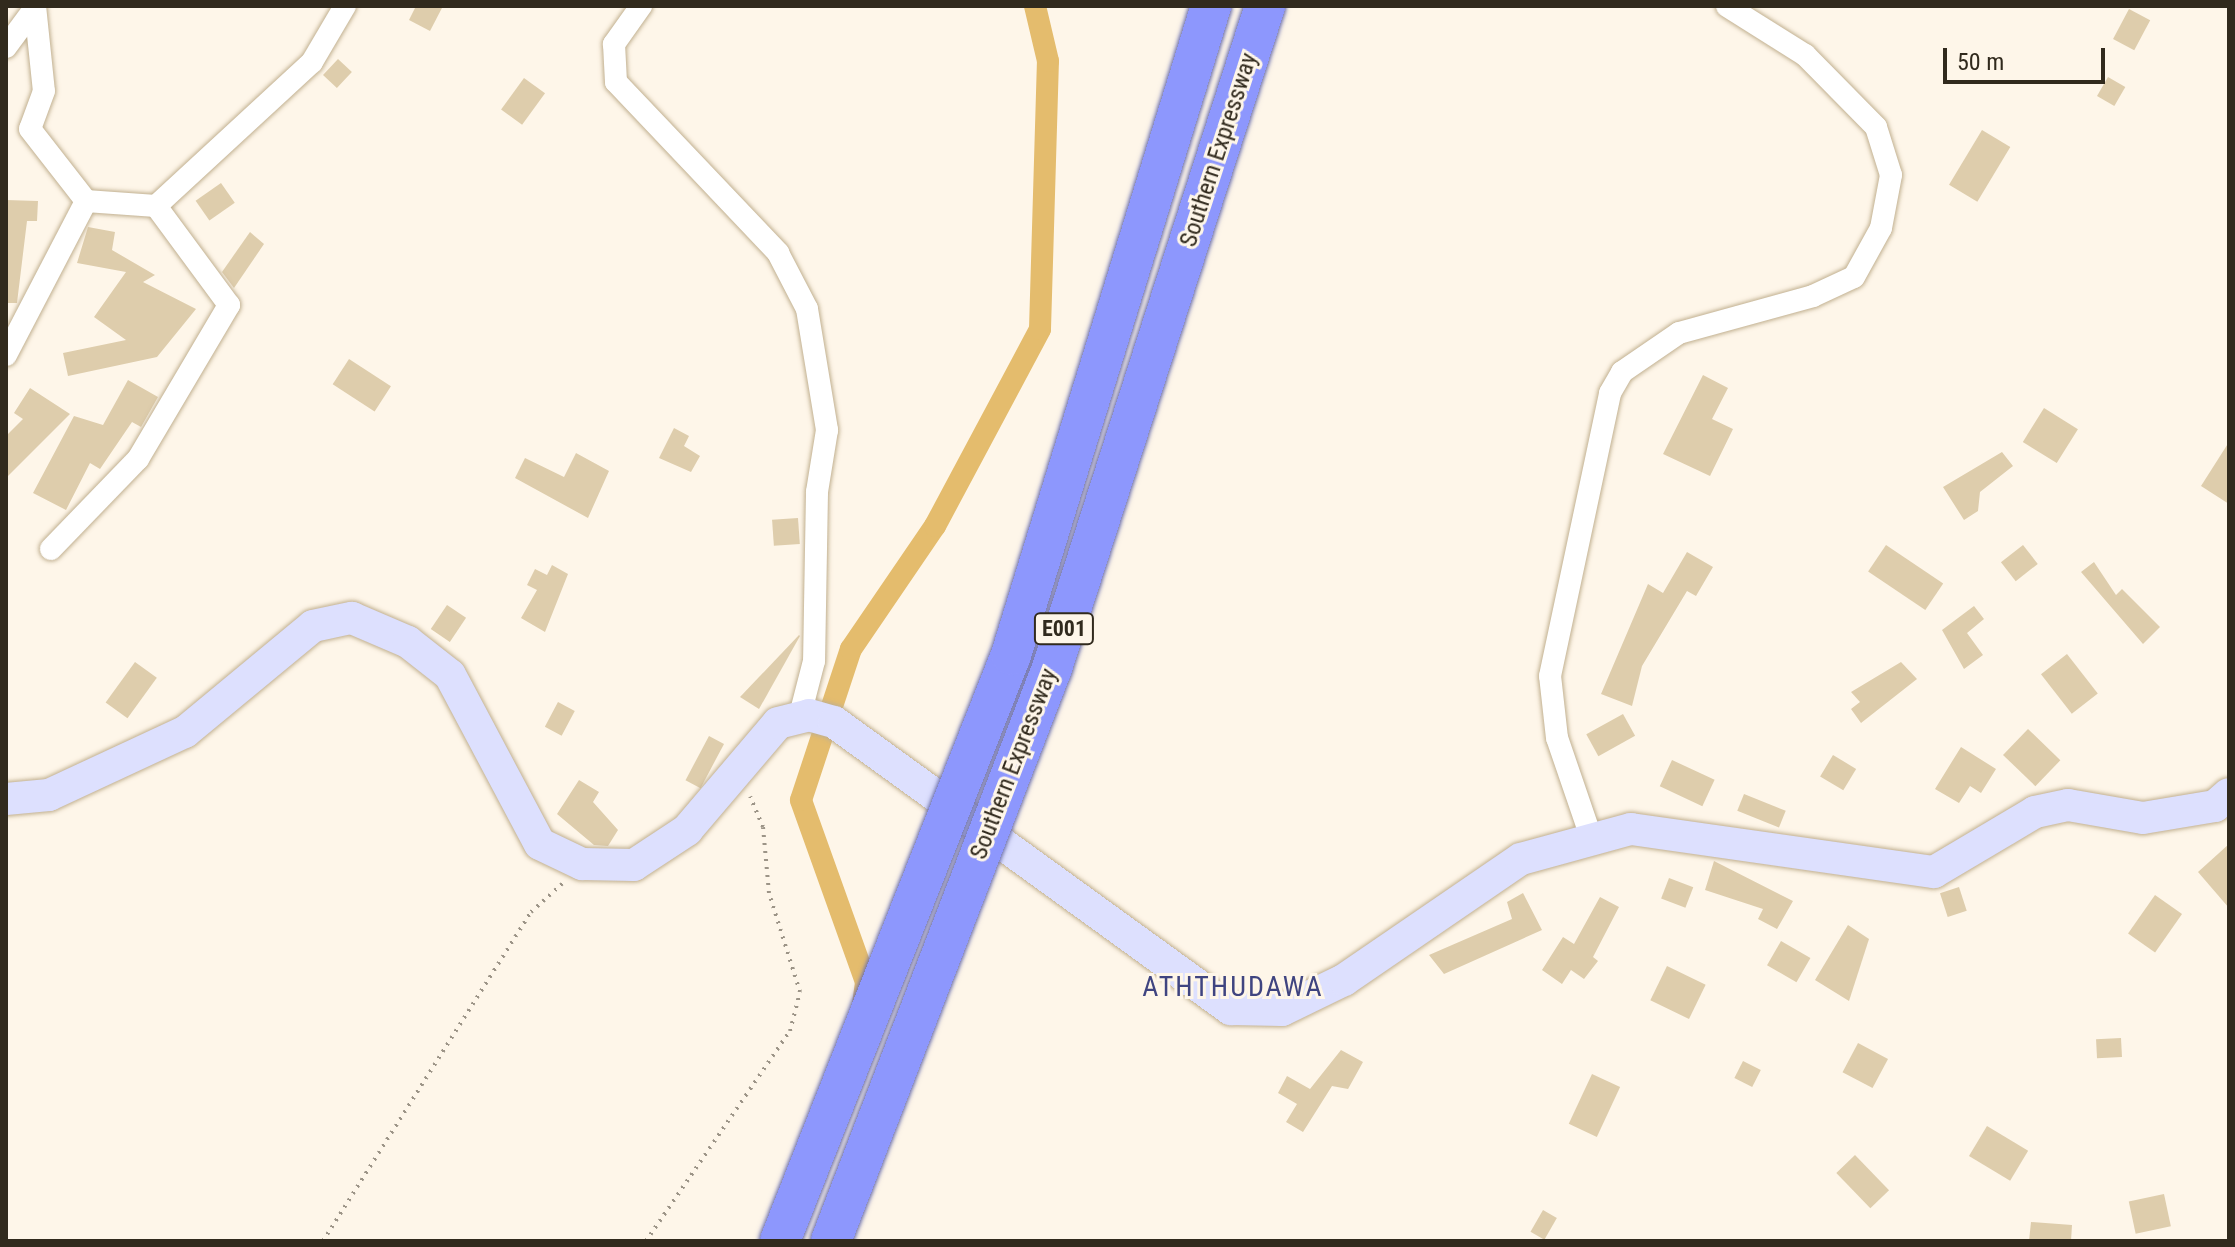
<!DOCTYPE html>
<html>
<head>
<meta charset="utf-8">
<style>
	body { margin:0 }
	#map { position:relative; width:2235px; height:1247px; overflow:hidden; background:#fef6e9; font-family:"Roboto Condensed",sans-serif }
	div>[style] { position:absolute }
	.canal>* { height:22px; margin:-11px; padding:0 11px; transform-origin:11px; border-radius:11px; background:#e4bc6d }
	.building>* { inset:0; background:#decdac; transform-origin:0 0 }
	.path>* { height:4px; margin-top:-2px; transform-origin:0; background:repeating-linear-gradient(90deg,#9c9487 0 2px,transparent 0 8px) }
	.roads { filter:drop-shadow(0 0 2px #c1b090) drop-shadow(0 0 2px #c1b090) }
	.street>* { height:22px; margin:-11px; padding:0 11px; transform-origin:11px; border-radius:11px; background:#fff }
	.secondary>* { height:32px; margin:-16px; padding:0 16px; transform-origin:16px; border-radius:16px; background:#dde0fe }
	.bridges { filter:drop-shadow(0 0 2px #6d71af) drop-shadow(0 0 2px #6d71af) }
	.highway-bridge>* { height:40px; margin:-20px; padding:0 20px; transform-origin:20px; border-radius:20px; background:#8d97fd }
	span { translate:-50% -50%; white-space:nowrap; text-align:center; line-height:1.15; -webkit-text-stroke:6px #fef6e9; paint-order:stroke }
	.shield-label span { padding:2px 6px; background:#fef6e9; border:2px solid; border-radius:6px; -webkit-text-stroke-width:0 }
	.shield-label { font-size:22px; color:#312a1d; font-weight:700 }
	.street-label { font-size:24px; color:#312a1d }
	.quarter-label { font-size:28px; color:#3f4480; letter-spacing:2px }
	.frame { position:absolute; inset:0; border:8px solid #312a1d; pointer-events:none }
	.scale { position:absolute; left:1943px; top:48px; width:162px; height:36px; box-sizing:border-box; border:4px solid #312a1d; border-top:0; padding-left:10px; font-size:24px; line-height:28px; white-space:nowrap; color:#312a1d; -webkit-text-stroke:6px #fef6e9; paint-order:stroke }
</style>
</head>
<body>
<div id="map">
	<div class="canal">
		<div style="left:863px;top:1004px;width:22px;rotate:-82deg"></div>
		<div style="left:866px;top:982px;width:193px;rotate:-109.7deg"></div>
		<div style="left:801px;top:800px;width:159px;rotate:-71.7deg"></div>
		<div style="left:851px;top:649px;width:149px;rotate:-55.7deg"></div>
		<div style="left:935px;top:526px;width:223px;rotate:-61.9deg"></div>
		<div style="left:1040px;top:329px;width:268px;rotate:-88.3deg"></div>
		<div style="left:1048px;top:61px;width:57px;rotate:-103.3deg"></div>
	</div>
	<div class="building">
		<div style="clip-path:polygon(416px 6px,443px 6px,430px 31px,409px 20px)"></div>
		<div style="left:2129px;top:9px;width:24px;height:34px;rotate:28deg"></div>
		<div style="left:338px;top:59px;width:19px;height:22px;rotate:43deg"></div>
		<div style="left:2108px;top:77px;width:20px;height:22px;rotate:30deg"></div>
		<div style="left:524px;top:78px;width:26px;height:39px;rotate:36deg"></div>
		<div style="left:1982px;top:130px;width:33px;height:64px;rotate:31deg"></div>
		<div style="left:221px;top:183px;width:24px;height:31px;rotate:55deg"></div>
		<div style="clip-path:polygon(6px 200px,38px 201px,37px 221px,27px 221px,17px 303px,6px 303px)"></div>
		<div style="clip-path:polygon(88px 227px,115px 232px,112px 250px,155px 275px,143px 282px,196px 309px,157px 357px,68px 376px,63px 353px,126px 340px,94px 317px,126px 272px,77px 263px)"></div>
		<div style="clip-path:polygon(250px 232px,264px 244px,234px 288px,222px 272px)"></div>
		<div style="left:349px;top:359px;width:50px;height:30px;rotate:33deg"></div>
		<div style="clip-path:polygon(1703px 375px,1728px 388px,1712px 419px,1733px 429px,1710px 476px,1663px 454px)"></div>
		<div style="clip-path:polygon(128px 380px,158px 397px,141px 427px,132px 422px,100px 469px,90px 463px,66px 510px,33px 493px,74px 416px,103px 425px)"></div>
		<div style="clip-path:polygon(30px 388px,70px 414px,6px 478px,6px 436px,23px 419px,14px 413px)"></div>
		<div style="left:2044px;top:408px;width:40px;height:40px;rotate:32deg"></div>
		<div style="clip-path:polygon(674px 428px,689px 436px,684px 446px,700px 456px,691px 472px,659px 458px)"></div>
		<div style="clip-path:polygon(2229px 442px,2229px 504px,2201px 486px)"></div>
		<div style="clip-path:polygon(2002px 452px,2013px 466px,1980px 492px,1978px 511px,1964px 520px,1943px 487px)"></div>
		<div style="clip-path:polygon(576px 453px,609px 471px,588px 518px,515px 478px,525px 458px,564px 477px)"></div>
		<div style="left:798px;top:518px;width:26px;height:26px;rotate:86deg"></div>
		<div style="left:1886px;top:545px;width:69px;height:32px;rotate:34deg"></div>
		<div style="left:2023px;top:545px;width:24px;height:28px;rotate:52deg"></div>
		<div style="clip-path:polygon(1687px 552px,1713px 567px,1696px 596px,1687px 591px,1642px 666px,1632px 706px,1601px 694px,1648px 584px,1663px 593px)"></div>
		<div style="clip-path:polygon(2094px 562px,2116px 595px,2122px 589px,2160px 627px,2143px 644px,2081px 572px)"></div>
		<div style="clip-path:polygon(552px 565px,568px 574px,545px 632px,521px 618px,537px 590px,527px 585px,535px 569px,547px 575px)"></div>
		<div style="left:447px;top:605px;width:23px;height:29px;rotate:34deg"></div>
		<div style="clip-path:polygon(1974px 606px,1984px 619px,1967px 633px,1983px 655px,1964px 669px,1942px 630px)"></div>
		<div style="clip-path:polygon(800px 636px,759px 709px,740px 697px,799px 635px)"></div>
		<div style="left:2067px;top:654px;width:50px;height:33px;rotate:52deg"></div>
		<div style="left:135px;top:662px;width:27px;height:50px;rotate:36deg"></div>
		<div style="clip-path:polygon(1901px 662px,1917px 679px,1861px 723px,1851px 709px,1860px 702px,1851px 692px)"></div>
		<div style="left:558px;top:702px;width:19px;height:28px;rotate:28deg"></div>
		<div style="left:1623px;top:714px;width:25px;height:42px;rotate:61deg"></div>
		<div style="left:2028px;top:729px;width:45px;height:36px;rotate:44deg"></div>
		<div style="left:709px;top:736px;width:17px;height:50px;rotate:28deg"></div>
		<div style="clip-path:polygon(1961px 747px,1996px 769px,1981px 793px,1970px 786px,1959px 803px,1935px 789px)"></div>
		<div style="left:1833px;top:755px;width:27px;height:25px;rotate:31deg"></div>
		<div style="left:1672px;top:760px;width:47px;height:29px;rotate:25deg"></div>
		<div style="clip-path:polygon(579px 780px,599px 792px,593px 802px,618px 830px,608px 846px,594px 845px,557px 814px)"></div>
		<div style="left:1744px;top:794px;width:45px;height:18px;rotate:22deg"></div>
		<div style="clip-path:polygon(2229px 844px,2229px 908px,2198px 872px)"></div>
		<div style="clip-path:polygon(1714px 861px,1793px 901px,1777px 929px,1758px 919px,1763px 909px,1705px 890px)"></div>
		<div style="left:1669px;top:878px;width:26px;height:22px;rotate:21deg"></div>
		<div style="left:1959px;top:887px;width:25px;height:20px;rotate:72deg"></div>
		<div style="clip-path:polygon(1523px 893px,1542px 930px,1444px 974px,1429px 955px,1512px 919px,1507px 902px)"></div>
		<div style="left:2155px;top:895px;width:33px;height:47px;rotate:35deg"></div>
		<div style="clip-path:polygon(1600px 897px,1619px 907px,1593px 957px,1598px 961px,1584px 979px,1571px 970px,1562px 984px,1542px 970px,1563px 937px,1574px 944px)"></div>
		<div style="clip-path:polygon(1848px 925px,1869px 939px,1849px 1001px,1815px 980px)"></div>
		<div style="left:1781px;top:941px;width:34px;height:28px;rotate:30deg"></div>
		<div style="left:1667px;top:966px;width:43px;height:38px;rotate:26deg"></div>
		<div style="left:2121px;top:1038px;width:19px;height:25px;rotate:87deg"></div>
		<div style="left:1858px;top:1043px;width:34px;height:33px;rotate:28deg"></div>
		<div style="clip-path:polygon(1341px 1050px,1363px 1062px,1348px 1089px,1332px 1086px,1303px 1132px,1286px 1122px,1297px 1104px,1278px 1093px,1287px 1076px,1310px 1089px)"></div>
		<div style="left:1743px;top:1061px;width:20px;height:19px;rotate:27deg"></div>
		<div style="left:1592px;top:1074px;width:31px;height:55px;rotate:25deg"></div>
		<div style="left:1987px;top:1126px;width:48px;height:35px;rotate:31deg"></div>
		<div style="left:1855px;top:1155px;width:49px;height:26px;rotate:46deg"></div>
		<div style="left:2164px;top:1194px;width:33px;height:36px;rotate:78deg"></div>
		<div style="left:1543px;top:1210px;width:16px;height:25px;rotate:30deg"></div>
		<div style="clip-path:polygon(2031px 1222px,2072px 1225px,2071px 1241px,2029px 1241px)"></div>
	</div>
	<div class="path">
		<div style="left:323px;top:1241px;width:389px;rotate:-57.7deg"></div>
		<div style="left:531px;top:912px;width:43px;rotate:-42.2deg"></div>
		<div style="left:646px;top:1241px;width:255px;rotate:-55.6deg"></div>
		<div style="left:790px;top:1031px;width:40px;rotate:-75.6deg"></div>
		<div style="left:800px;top:992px;width:104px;rotate:-107.4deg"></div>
		<div style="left:769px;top:893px;width:66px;rotate:-95.2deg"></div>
		<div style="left:763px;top:827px;width:33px;rotate:-113deg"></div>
	</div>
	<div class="roads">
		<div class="street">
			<div style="left:35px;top:6px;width:85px;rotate:84deg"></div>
			<div style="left:44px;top:91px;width:40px;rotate:110.2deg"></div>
			<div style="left:30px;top:129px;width:91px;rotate:52.1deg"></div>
			<div style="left:86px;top:201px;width:70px;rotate:4.1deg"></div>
			<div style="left:156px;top:206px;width:212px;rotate:-42.7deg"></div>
			<div style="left:312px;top:62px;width:65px;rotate:-59.5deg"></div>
			<div style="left:641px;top:6px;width:47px;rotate:125.4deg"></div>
			<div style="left:614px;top:44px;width:38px;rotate:87deg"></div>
			<div style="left:616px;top:82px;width:236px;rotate:46.5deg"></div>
			<div style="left:778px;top:253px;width:63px;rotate:62.6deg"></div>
			<div style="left:807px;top:309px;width:123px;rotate:80.6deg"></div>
			<div style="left:827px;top:430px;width:63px;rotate:99.2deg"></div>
			<div style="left:817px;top:492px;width:169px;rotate:91deg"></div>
			<div style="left:814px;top:661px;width:56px;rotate:104.5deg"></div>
			<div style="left:6px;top:47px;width:47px;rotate:-53.6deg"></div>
			<div style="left:6px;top:355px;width:174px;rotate:-62.5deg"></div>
			<div style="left:51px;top:549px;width:125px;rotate:-46deg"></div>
			<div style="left:138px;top:459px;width:179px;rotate:-59.4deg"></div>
			<div style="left:229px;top:305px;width:123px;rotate:-126.4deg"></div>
			<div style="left:1592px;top:840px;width:108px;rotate:-108.9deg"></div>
			<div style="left:1557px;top:738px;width:62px;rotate:-96.4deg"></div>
			<div style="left:1550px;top:676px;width:289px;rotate:-78deg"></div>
			<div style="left:1610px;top:393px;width:24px;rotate:-60deg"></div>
			<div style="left:1622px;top:372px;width:69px;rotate:-34.4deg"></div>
			<div style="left:1679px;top:333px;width:139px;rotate:-15.4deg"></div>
			<div style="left:1813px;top:296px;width:45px;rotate:-24.9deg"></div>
			<div style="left:1854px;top:277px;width:56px;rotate:-61.1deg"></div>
			<div style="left:1881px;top:228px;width:54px;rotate:-79.3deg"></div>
			<div style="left:1891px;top:175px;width:50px;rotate:-107.4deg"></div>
			<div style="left:1876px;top:127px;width:101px;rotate:-134.6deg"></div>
			<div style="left:1805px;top:55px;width:92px;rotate:-147.9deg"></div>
		</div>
		<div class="secondary">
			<div style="left:6px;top:799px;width:43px;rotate:-5.3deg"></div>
			<div style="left:49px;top:795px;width:150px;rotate:-24.9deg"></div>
			<div style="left:185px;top:732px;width:166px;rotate:-39.6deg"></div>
			<div style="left:313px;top:626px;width:40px;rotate:-12deg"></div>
			<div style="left:352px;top:618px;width:61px;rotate:23.2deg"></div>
			<div style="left:408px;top:642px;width:53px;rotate:38.2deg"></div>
			<div style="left:450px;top:675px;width:191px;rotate:62deg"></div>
			<div style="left:540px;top:844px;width:47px;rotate:25.5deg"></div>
			<div style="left:582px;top:864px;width:52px;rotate:1.1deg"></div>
			<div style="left:634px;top:865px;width:64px;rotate:-33.4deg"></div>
			<div style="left:687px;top:830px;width:140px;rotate:-49.6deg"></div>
			<div style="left:778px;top:723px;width:32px;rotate:-14deg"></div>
			<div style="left:809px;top:715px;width:26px;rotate:16deg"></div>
			<div style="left:834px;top:722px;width:490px;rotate:35.9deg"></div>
			<div style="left:1231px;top:1009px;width:51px;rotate:1.1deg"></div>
			<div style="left:1282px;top:1010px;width:69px;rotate:-25.8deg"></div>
			<div style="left:1344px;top:980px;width:214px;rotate:-34.4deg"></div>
			<div style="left:1521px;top:859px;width:114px;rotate:-15.3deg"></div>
			<div style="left:1631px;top:829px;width:306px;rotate:8.1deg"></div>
			<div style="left:1934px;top:872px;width:117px;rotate:-30.7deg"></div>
			<div style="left:2035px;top:812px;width:34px;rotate:-12deg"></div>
			<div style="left:2068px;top:805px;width:76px;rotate:9.8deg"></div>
			<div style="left:2143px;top:818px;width:73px;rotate:-9.5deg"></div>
			<div style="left:2215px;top:806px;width:18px;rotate:-41deg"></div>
		</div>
	</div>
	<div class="bridges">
		<div class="highway-bridge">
			<div style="left:780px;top:1241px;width:630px;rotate:-68.49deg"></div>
			<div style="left:1011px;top:655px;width:679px;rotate:-72.87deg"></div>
			<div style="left:831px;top:1241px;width:614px;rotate:-68.91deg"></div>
			<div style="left:1052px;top:668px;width:695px;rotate:-72.16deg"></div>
		</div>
	</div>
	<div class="shield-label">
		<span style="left:1064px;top:629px">E001</span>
	</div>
	<div class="street-label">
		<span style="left:1219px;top:150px;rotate:-72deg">Southern Expressway</span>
		<span style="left:1014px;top:764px;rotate:-69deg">Southern Expressway</span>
	</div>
	<div class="quarter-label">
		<span style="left:1233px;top:987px">ATHTHUDAWA</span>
	</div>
	<div class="frame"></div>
	<div class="scale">50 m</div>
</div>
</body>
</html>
